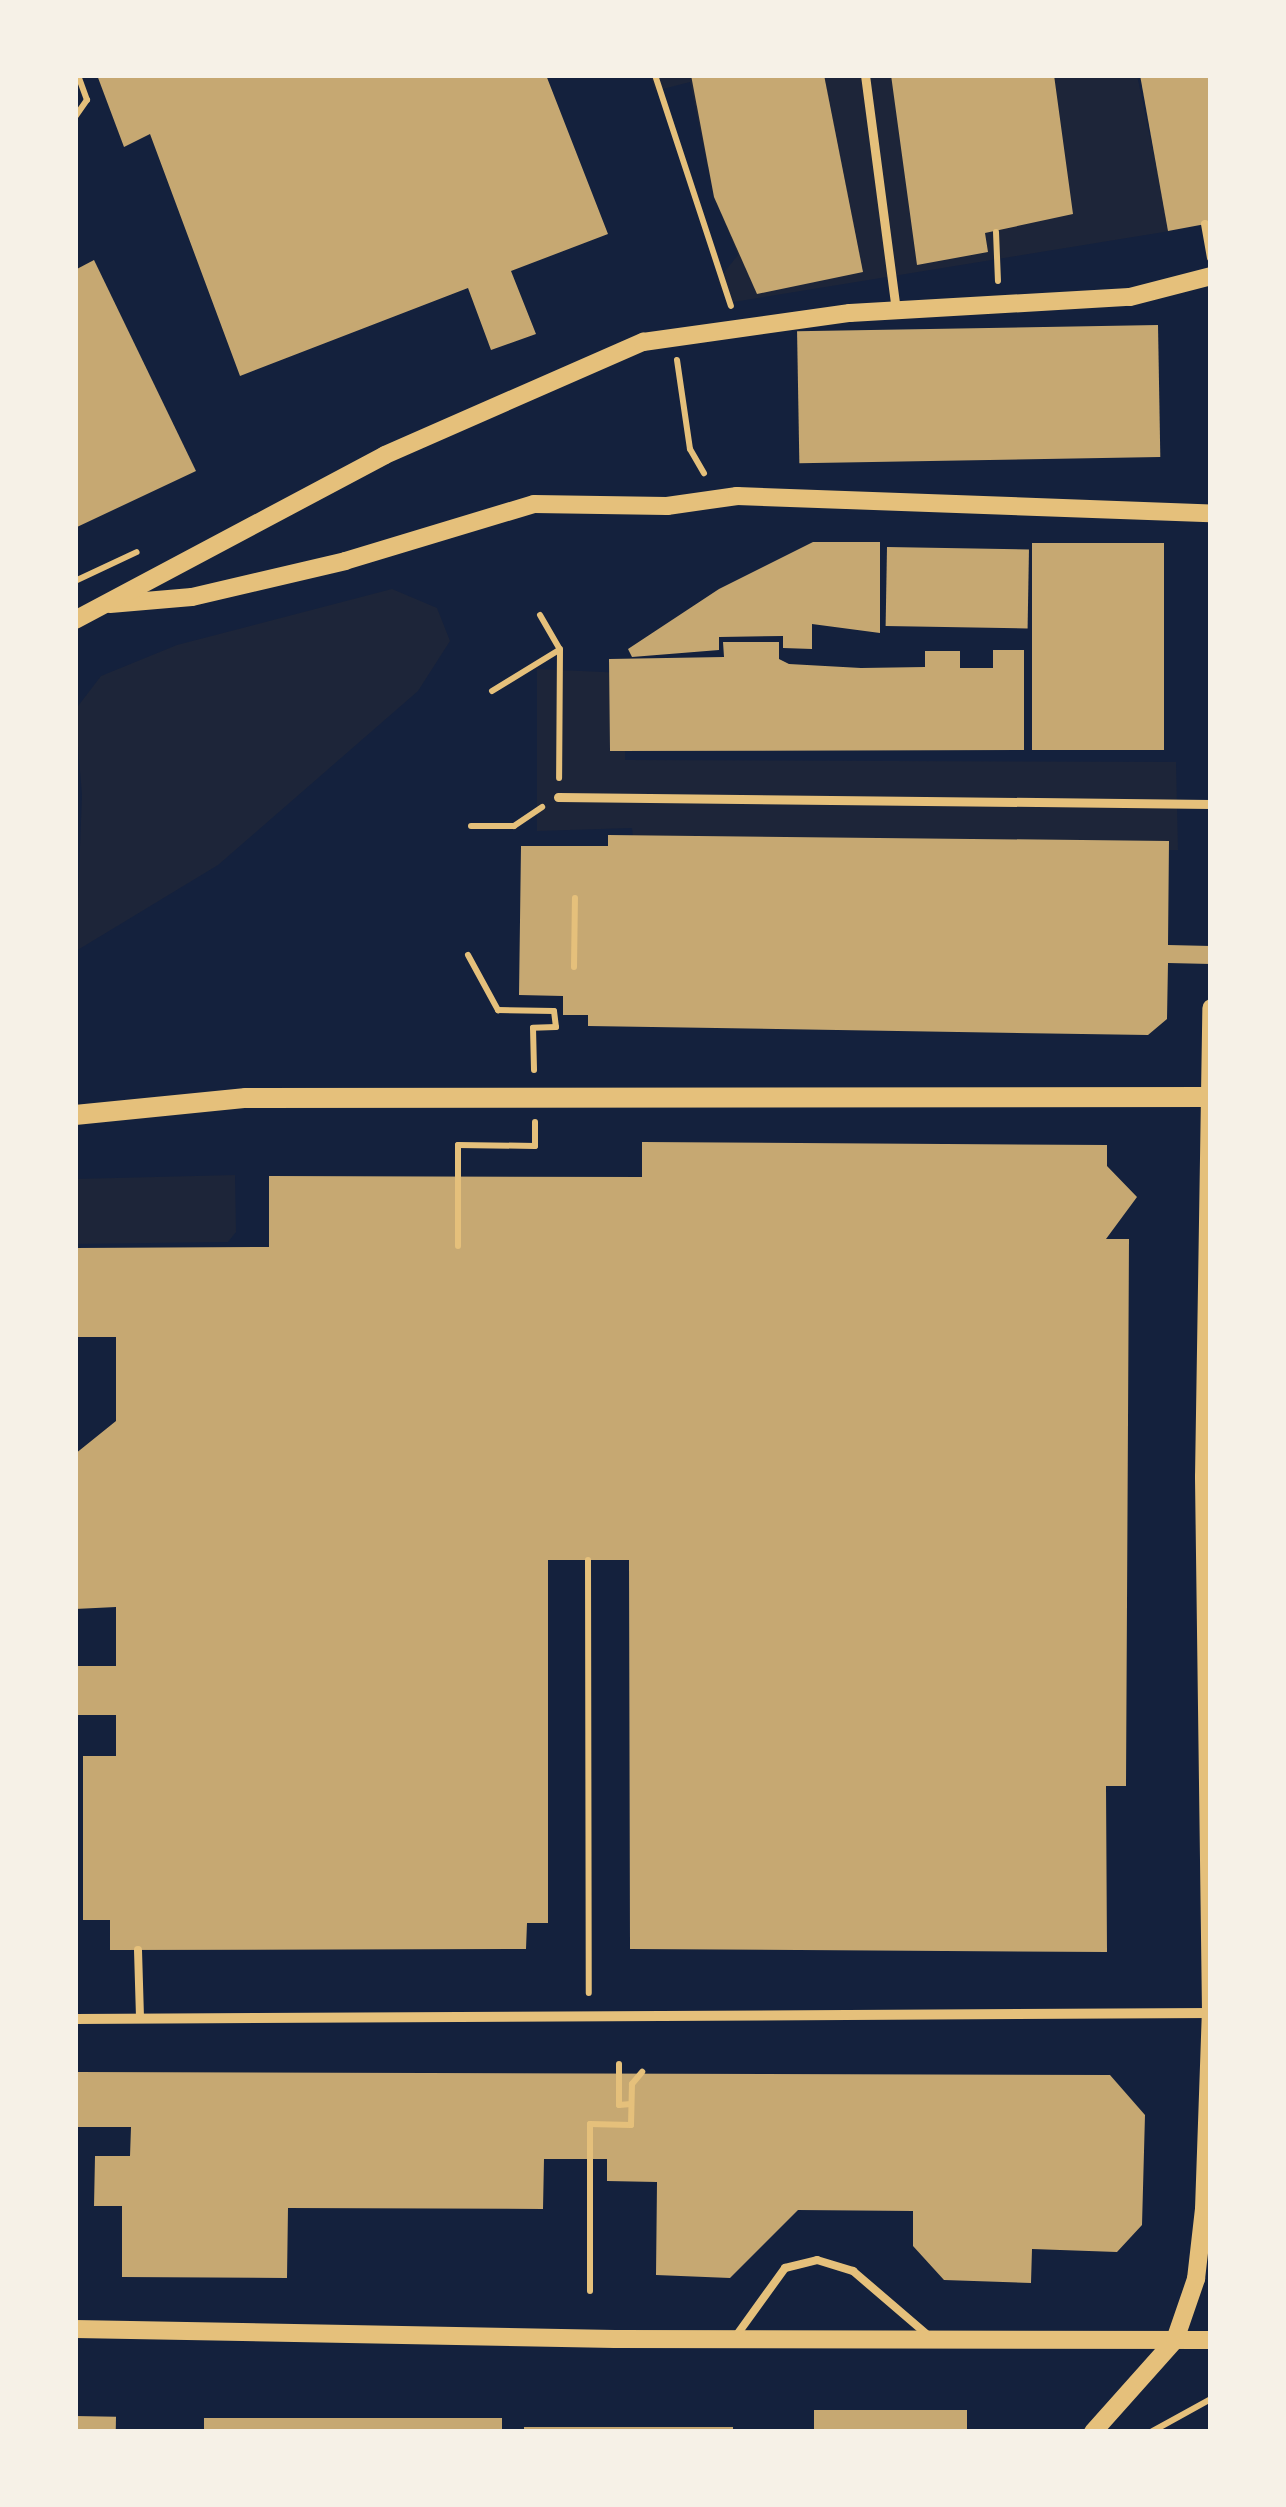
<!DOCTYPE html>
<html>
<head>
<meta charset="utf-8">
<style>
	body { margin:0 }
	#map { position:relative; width:1286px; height:2507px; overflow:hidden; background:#14213d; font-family:"Golos Text",sans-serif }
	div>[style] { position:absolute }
	.green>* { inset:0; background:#1d2539 }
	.building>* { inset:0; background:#c6a872; transform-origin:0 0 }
	.path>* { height:6px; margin:-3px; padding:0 3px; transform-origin:3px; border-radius:3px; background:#e5c07b }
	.service>* { height:8px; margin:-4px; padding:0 4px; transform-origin:4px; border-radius:4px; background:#e5c07b }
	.pedestrian>* { height:9px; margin:-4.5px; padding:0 4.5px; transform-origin:4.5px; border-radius:4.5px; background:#e5c07b }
	.minor>* { height:10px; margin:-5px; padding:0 5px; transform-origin:5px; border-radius:5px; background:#e5c07b }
	.tertiary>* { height:18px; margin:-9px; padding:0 9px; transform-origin:9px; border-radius:9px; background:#e5c07b }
	.secondary>* { height:20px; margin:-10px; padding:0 10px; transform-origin:10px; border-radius:10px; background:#e5c07b }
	span { translate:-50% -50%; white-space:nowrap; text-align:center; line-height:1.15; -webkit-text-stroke:9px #f6f1e7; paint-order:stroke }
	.frame { position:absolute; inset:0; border:78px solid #f6f1e7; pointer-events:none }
</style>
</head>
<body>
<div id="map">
	<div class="green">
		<div style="clip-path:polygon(650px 75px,1137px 75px,1170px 231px,727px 303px,718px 280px,738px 255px,714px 197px,690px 82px,655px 91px)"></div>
		<div style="clip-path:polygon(392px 589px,437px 608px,450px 641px,418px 691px,218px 865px,76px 951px,82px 795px,75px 710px,101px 676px,177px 645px)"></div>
		<div style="clip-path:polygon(537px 669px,625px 673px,625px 760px,1176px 762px,1178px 850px,634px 848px,632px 828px,537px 831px)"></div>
		<div style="clip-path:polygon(235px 1175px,236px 1232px,228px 1242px,75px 1244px,75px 1179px)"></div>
	</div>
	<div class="building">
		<div style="clip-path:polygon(97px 75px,546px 75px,608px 234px,511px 271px,536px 334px,491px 350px,468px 288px,240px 376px,150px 134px,124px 147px)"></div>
		<div style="clip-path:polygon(691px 75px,824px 75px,863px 272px,757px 294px,714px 197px)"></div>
		<div style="clip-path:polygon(891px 75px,1054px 75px,1073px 214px,985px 233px,988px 252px,917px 265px)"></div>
		<div style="clip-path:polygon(1140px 75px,1211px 75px,1211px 223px,1168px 231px)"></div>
		<div style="clip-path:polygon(94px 260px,196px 471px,77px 527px,75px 270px)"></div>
		<div style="left:1158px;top:325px;width:132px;height:361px;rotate:89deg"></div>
		<div style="clip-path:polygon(813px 542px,880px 542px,880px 633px,812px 624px,812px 649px,783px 648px,783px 636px,719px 637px,719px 650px,632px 657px,628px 649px,719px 589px)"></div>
		<div style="left:1032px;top:543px;width:132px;height:207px"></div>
		<div style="left:887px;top:547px;width:142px;height:79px;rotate:1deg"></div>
		<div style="clip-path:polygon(723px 642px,779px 642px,779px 659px,789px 664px,861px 668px,925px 667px,925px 651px,960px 651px,960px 668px,993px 668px,993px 650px,1024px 650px,1024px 750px,610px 751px,609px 659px,724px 657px)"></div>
		<div style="clip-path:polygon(608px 835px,1169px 841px,1168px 945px,1211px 946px,1211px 964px,1168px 963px,1167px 1019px,1148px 1035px,588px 1026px,588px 1015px,563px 1015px,563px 996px,519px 995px,521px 846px,608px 846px)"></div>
		<div style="clip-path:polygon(642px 1142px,1107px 1145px,1107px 1166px,1137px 1197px,1106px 1239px,1129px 1239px,1126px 1786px,1106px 1786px,1107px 1952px,630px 1949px,629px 1560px,548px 1560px,548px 1923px,527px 1923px,526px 1949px,110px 1950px,110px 1920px,83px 1920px,83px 1756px,116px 1756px,116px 1715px,75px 1715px,75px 1666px,116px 1666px,116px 1607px,75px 1609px,75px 1454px,116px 1421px,116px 1337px,75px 1337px,75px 1248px,269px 1247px,269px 1176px,642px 1177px)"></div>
		<div style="clip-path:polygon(75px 2072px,1110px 2075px,1145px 2115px,1142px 2225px,1117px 2252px,1032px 2249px,1031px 2283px,944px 2280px,913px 2246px,913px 2211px,798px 2210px,730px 2278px,656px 2275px,657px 2182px,607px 2181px,607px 2159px,544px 2159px,543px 2209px,288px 2208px,287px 2278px,122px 2277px,122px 2206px,94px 2206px,95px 2156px,130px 2156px,131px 2127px,75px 2127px)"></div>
		<div style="left:814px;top:2410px;width:153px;height:22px"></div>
		<div style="left:75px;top:2416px;width:41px;height:16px;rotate:1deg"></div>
		<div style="left:204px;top:2418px;width:298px;height:14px"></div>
		<div style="left:524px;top:2427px;width:209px;height:5px"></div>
	</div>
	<div class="path">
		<div style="left:655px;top:75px;width:243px;rotate:71.8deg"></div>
		<div style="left:75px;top:117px;width:21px;rotate:-55deg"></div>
		<div style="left:87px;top:100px;width:27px;rotate:-110deg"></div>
		<div style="left:996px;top:232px;width:49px;rotate:87.7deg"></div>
		<div style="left:677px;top:360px;width:90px;rotate:81.7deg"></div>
		<div style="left:690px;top:449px;width:28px;rotate:60deg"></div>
		<div style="left:75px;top:581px;width:68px;rotate:-25.1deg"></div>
		<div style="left:540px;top:615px;width:39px;rotate:60deg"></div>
		<div style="left:560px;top:649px;width:129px;rotate:90.4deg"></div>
		<div style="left:492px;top:691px;width:79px;rotate:-31.5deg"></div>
		<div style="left:471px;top:826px;width:43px"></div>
		<div style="left:514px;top:826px;width:34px;rotate:-34deg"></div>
		<div style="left:468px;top:955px;width:63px;rotate:61.4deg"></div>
		<div style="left:498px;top:1010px;width:56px;rotate:1deg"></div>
		<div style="left:554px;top:1011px;width:16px;rotate:83deg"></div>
		<div style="left:556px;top:1027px;width:23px;rotate:178deg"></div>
		<div style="left:533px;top:1028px;width:42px;rotate:88.6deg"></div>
		<div style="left:574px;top:967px;width:69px;rotate:-89.2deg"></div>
		<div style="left:458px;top:1246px;width:101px;rotate:-90deg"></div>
		<div style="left:458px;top:1145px;width:77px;rotate:0.7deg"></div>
		<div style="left:535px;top:1146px;width:24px;rotate:-90deg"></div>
		<div style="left:588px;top:1560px;width:433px;rotate:89.9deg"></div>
		<div style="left:619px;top:2064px;width:41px;rotate:90deg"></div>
		<div style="left:619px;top:2105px;width:12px;rotate:-5deg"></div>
		<div style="left:590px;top:2291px;width:167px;rotate:-90deg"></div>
		<div style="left:590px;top:2124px;width:41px;rotate:1.4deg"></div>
		<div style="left:631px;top:2125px;width:41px;rotate:-88.6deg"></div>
		<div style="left:632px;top:2084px;width:16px;rotate:-50deg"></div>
		<div style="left:1151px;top:2432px;width:68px;rotate:-28.8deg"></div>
	</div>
	<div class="service">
		<div style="left:1205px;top:224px;width:34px;rotate:80deg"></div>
		<div style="left:138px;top:1950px;width:69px;rotate:88.3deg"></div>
		<div style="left:736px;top:2336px;width:84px;rotate:-54.2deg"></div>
		<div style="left:785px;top:2268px;width:33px;rotate:-14deg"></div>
		<div style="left:817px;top:2260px;width:38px;rotate:17deg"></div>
		<div style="left:853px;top:2271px;width:101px;rotate:40.6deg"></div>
	</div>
	<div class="pedestrian">
		<div style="left:865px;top:75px;width:237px;rotate:82.5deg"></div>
		<div style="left:558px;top:797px;width:653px;rotate:0.61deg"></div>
	</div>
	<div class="minor">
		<div style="left:75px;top:2019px;width:1136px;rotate:-0.3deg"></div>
	</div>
	<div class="tertiary">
		<div style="left:110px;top:604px;width:82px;rotate:-4.9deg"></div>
		<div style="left:192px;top:597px;width:157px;rotate:-13.2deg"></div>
		<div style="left:345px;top:561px;width:197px;rotate:-16.8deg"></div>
		<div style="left:534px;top:504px;width:133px;rotate:0.9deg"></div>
		<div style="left:667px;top:506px;width:71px;rotate:-8.1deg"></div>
		<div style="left:737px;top:496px;width:474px;rotate:2.1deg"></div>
		<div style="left:75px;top:620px;width:351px;rotate:-28deg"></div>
		<div style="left:385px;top:455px;width:282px;rotate:-23.7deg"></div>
		<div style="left:643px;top:342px;width:209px;rotate:-8deg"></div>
		<div style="left:850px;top:313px;width:280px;rotate:-3.3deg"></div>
		<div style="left:1130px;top:297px;width:84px;rotate:-14.5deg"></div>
		<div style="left:75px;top:2329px;width:540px;rotate:1.06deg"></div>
		<div style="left:615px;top:2339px;width:596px;rotate:0.1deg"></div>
		<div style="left:1093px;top:2432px;width:123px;rotate:-48.3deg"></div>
		<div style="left:1175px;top:2340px;width:65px;rotate:-71deg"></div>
		<div style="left:1196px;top:2279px;width:70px;rotate:-83.5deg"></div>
		<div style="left:1204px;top:2209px;width:196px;rotate:-88deg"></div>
		<div style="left:1211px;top:2013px;width:536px;rotate:-90.75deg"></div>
		<div style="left:1204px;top:1477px;width:469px;rotate:-89.1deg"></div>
	</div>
	<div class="secondary">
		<div style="left:75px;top:1115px;width:172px;rotate:-5.7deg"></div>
		<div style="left:246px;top:1098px;width:965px;rotate:-0.06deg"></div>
	</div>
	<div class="frame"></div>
</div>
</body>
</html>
